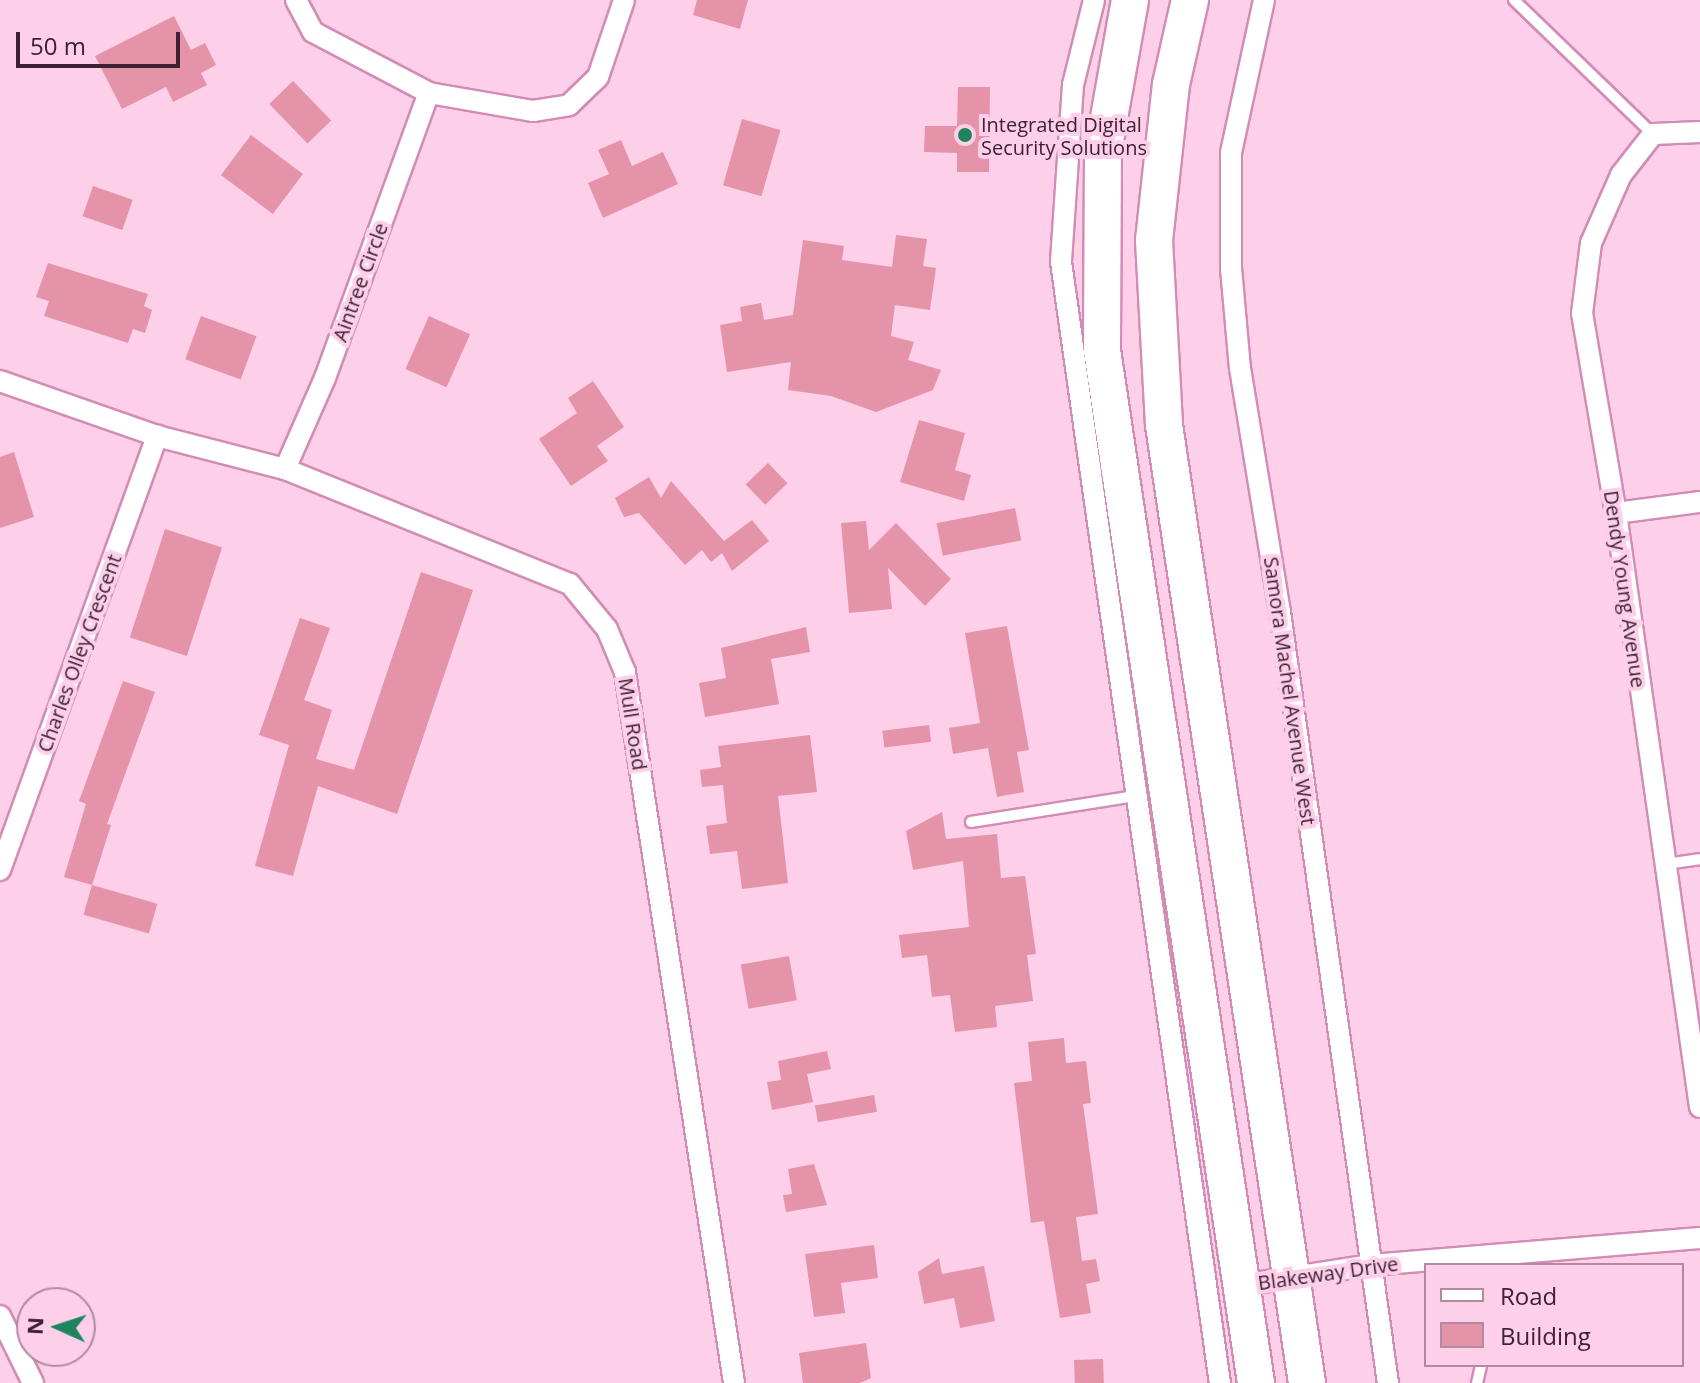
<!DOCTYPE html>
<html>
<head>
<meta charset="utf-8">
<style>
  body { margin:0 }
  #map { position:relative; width:1700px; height:1383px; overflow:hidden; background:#fdcfe9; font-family:"Open Sans",sans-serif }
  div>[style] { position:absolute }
  .building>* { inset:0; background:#e593a8; transform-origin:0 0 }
  .roads { filter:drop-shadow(2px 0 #d38cb6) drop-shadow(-2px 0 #d38cb6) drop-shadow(0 2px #d38cb6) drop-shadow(0 -2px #d38cb6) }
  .lane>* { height:10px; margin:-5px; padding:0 5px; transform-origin:5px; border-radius:5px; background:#fff }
  .street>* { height:20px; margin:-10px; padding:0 10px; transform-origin:10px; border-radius:10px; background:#fff }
  .highway>* { height:36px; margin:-18px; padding:0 18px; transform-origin:18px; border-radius:18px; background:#fff }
  .dots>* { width:22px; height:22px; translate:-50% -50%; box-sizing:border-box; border:4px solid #fdcfe9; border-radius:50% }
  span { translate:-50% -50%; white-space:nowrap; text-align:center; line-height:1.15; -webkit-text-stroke:8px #fdcfe9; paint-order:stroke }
  .poi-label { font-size:20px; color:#3e2233 }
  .left { translate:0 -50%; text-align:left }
  .street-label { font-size:20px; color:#3e2233 }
  .legend { position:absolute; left:1424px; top:1263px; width:260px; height:104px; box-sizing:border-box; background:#fdcfe9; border:2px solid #b18aa0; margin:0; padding:10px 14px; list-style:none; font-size:24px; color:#3e2233 }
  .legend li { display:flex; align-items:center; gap:16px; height:40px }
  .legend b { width:40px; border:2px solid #b18aa0 }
  .north { position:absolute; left:16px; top:1287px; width:80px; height:80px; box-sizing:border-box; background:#fdcfe9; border:2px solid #b18aa0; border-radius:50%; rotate:273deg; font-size:22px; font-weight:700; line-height:32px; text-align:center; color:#3e2233 }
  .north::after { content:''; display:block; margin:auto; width:28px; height:36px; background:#1e845e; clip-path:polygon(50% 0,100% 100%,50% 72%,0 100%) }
  .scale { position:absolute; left:16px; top:32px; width:164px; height:36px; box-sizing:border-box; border:4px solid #3e2233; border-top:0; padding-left:10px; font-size:24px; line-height:28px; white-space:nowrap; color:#3e2233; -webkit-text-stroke:6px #fdcfe9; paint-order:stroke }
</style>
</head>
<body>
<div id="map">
  <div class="building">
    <div style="clip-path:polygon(697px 0,748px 0,740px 29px,693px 15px)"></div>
    <div style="clip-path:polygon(174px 16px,191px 50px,205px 43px,216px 65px,201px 73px,207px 85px,173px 102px,166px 87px,122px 109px,95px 56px)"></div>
    <div style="left:293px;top:81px;width:55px;height:33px;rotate:46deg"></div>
    <div style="clip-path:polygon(958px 87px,990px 87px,989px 172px,957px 172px,957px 153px,924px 152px,925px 126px,957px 126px)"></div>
    <div style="left:742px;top:119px;width:40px;height:69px;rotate:16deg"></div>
    <div style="left:251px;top:135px;width:65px;height:50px;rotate:37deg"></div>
    <div style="clip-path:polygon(621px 140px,632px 166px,663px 152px,678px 184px,603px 218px,588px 183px,609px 174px,598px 150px)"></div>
    <div style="left:93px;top:186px;width:42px;height:32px;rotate:19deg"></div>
    <div style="clip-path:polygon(896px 235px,927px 239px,923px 266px,936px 268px,930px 310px,895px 305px,891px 336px,914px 342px,908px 360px,941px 370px,933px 390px,876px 412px,831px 396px,788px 390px,791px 362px,727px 372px,720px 325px,742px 321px,740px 307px,761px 303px,764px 320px,793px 315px,803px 240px,844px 246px,842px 260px,892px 267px)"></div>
    <div style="clip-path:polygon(48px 263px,148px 294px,144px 306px,152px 310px,145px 333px,133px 329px,128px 343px,44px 316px,49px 301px,36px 297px)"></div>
    <div style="left:201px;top:316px;width:59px;height:46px;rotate:20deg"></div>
    <div style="left:429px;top:316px;width:45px;height:58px;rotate:24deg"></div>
    <div style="clip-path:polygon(593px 381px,624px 427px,597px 446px,608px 461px,571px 486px,539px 439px,577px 413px,568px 398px)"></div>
    <div style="clip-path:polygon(919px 420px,965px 433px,955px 470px,971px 475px,964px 501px,900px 482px)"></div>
    <div style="clip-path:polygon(14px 452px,34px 517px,0 528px,0 457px)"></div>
    <div style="left:768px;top:463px;width:28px;height:31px;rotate:46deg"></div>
    <div style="clip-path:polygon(649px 477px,661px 498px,671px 481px,724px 541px,752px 520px,769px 541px,732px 571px,722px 553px,711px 562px,702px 550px,685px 565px,639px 513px,624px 517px,615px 498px)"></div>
    <div style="left:1015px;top:508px;width:33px;height:80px;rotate:79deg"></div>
    <div style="clip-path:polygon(866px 521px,869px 550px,896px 523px,951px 579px,925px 606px,888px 568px,892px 609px,849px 613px,841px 523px)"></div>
    <div style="left:165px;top:529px;width:60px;height:114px;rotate:18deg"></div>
    <div style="clip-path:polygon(421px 572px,473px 590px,397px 814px,318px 786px,293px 876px,255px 866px,289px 745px,259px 735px,300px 618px,330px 628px,304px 700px,332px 710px,316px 759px,354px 770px)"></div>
    <div style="clip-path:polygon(1007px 626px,1029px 750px,1017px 752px,1024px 792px,997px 797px,988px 748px,953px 754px,949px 728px,980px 723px,965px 633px)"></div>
    <div style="clip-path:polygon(806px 627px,810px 652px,771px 659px,779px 704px,705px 717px,699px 683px,726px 678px,721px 648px)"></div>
    <div style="clip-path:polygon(123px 681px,155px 692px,107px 824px,111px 825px,92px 885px,64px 877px,86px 804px,79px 801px)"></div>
    <div style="left:929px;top:725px;width:17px;height:47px;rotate:83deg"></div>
    <div style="clip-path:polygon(810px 735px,817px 792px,778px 796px,788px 883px,742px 889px,737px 851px,710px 854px,706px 826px,727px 823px,723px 785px,702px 787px,700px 770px,721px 767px,718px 746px)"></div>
    <div style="clip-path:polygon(942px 812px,946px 839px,997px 834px,1001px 878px,1025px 876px,1036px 954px,1027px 955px,1033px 1001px,995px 1006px,997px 1027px,955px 1032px,950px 995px,932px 997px,927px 955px,902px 958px,899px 935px,969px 927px,963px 861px,913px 870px,906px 831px)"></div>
    <div style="left:92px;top:885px;width:68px;height:31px;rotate:16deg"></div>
    <div style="left:789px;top:956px;width:45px;height:49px;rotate:80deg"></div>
    <div style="clip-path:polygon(1064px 1038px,1066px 1063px,1086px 1061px,1091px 1103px,1083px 1104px,1098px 1214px,1076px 1217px,1082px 1261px,1096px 1259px,1100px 1281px,1086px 1284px,1091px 1313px,1060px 1318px,1044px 1221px,1031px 1223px,1014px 1083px,1032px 1081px,1028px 1042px)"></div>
    <div style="clip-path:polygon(827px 1051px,831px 1069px,807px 1074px,813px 1102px,772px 1110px,767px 1082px,781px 1080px,778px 1061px)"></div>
    <div style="left:874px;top:1095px;width:17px;height:60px;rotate:80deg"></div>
    <div style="clip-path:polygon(814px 1164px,827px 1205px,786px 1212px,783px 1195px,792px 1194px,788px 1169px)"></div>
    <div style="clip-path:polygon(874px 1245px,878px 1278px,841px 1283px,845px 1313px,814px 1317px,805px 1254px)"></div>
    <div style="clip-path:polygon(939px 1258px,942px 1274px,984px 1266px,995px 1321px,960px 1328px,954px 1298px,924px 1304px,918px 1272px)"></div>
    <div style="clip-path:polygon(866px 1343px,871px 1378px,860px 1383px,803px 1383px,799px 1353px)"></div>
    <div style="left:1103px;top:1359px;width:24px;height:29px;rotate:88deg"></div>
  </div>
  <div class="roads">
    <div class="lane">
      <div style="left:1514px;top:0;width:193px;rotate:44deg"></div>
      <div style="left:971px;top:822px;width:166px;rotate:-9deg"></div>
      <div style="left:1665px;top:864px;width:35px;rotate:-8deg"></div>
      <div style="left:1477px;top:1383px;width:18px;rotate:-77deg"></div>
    </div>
    <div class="street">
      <div style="left:296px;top:0;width:36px;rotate:62deg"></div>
      <div style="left:313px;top:32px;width:131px;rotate:27.7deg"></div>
      <div style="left:429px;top:93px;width:106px;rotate:9.8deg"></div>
      <div style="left:533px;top:111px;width:36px;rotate:-9deg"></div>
      <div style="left:569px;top:105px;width:40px;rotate:-44deg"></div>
      <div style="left:598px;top:77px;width:81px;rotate:-71.3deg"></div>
      <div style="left:1094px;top:0;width:88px;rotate:103.9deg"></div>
      <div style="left:1073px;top:85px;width:177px;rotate:93.9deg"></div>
      <div style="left:1061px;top:262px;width:1132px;rotate:81.93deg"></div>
      <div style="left:1264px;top:0;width:157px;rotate:102.2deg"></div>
      <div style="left:1231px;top:153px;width:115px;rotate:90deg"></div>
      <div style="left:1231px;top:268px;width:100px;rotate:84.9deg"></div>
      <div style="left:1240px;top:368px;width:247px;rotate:80.7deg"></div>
      <div style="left:1280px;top:612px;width:779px;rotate:82.03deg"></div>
      <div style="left:1700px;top:132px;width:47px;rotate:177.6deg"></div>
      <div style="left:1653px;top:134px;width:52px;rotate:128deg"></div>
      <div style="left:1621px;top:175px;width:74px;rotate:113.8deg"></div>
      <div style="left:1591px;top:243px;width:71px;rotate:97.3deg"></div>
      <div style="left:1582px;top:313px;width:203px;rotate:80.4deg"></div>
      <div style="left:1616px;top:513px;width:600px;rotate:81.95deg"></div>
      <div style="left:0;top:381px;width:166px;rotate:19.3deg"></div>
      <div style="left:157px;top:436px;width:132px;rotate:14.5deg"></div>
      <div style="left:285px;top:469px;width:307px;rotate:22deg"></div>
      <div style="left:570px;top:584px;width:58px;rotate:50.6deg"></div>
      <div style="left:607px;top:629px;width:47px;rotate:67.3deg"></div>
      <div style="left:625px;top:672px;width:719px;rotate:81.28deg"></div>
      <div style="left:285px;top:469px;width:99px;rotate:-66.3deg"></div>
      <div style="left:325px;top:378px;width:303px;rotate:-70deg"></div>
      <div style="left:1616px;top:513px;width:85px;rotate:-7.5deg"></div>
      <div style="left:0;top:870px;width:462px;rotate:-70.1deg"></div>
      <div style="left:1243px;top:1285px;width:130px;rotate:-8.9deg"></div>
      <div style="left:1371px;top:1265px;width:330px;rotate:-4.7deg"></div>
      <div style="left:0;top:1316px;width:75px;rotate:63.8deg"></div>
    </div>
    <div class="highway">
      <div style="left:1130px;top:0;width:153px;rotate:100.1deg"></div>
      <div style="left:1103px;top:151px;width:199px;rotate:90.3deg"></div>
      <div style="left:1102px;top:350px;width:1044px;rotate:81.52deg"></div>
      <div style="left:1190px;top:0;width:86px;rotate:102.7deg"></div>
      <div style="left:1171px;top:84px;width:157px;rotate:96.2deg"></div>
      <div style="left:1154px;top:240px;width:185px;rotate:86.9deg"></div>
      <div style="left:1164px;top:425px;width:969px;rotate:81.51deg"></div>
    </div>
  </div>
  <div class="dots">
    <div style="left:965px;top:135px;background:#1e845e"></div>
  </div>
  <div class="poi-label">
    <span class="left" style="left:981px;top:136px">Integrated Digital<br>Security Solutions</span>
  </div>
  <div class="street-label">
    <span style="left:360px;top:282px;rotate:-70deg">Aintree Circle</span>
    <span style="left:1625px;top:589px;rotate:82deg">Dendy Young Avenue</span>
    <span style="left:79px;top:653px;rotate:-70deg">Charles Olley Crescent</span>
    <span style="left:1290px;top:691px;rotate:82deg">Samora Machel Avenue West</span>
    <span style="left:633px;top:724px;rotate:81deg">Mull Road</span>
    <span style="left:1328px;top:1273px;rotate:-8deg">Blakeway Drive</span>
  </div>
  <ul class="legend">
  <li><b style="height:10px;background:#fff"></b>Road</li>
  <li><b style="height:22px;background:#e593a8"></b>Building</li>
  </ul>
  <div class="north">N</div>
  <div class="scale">50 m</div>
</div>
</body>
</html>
